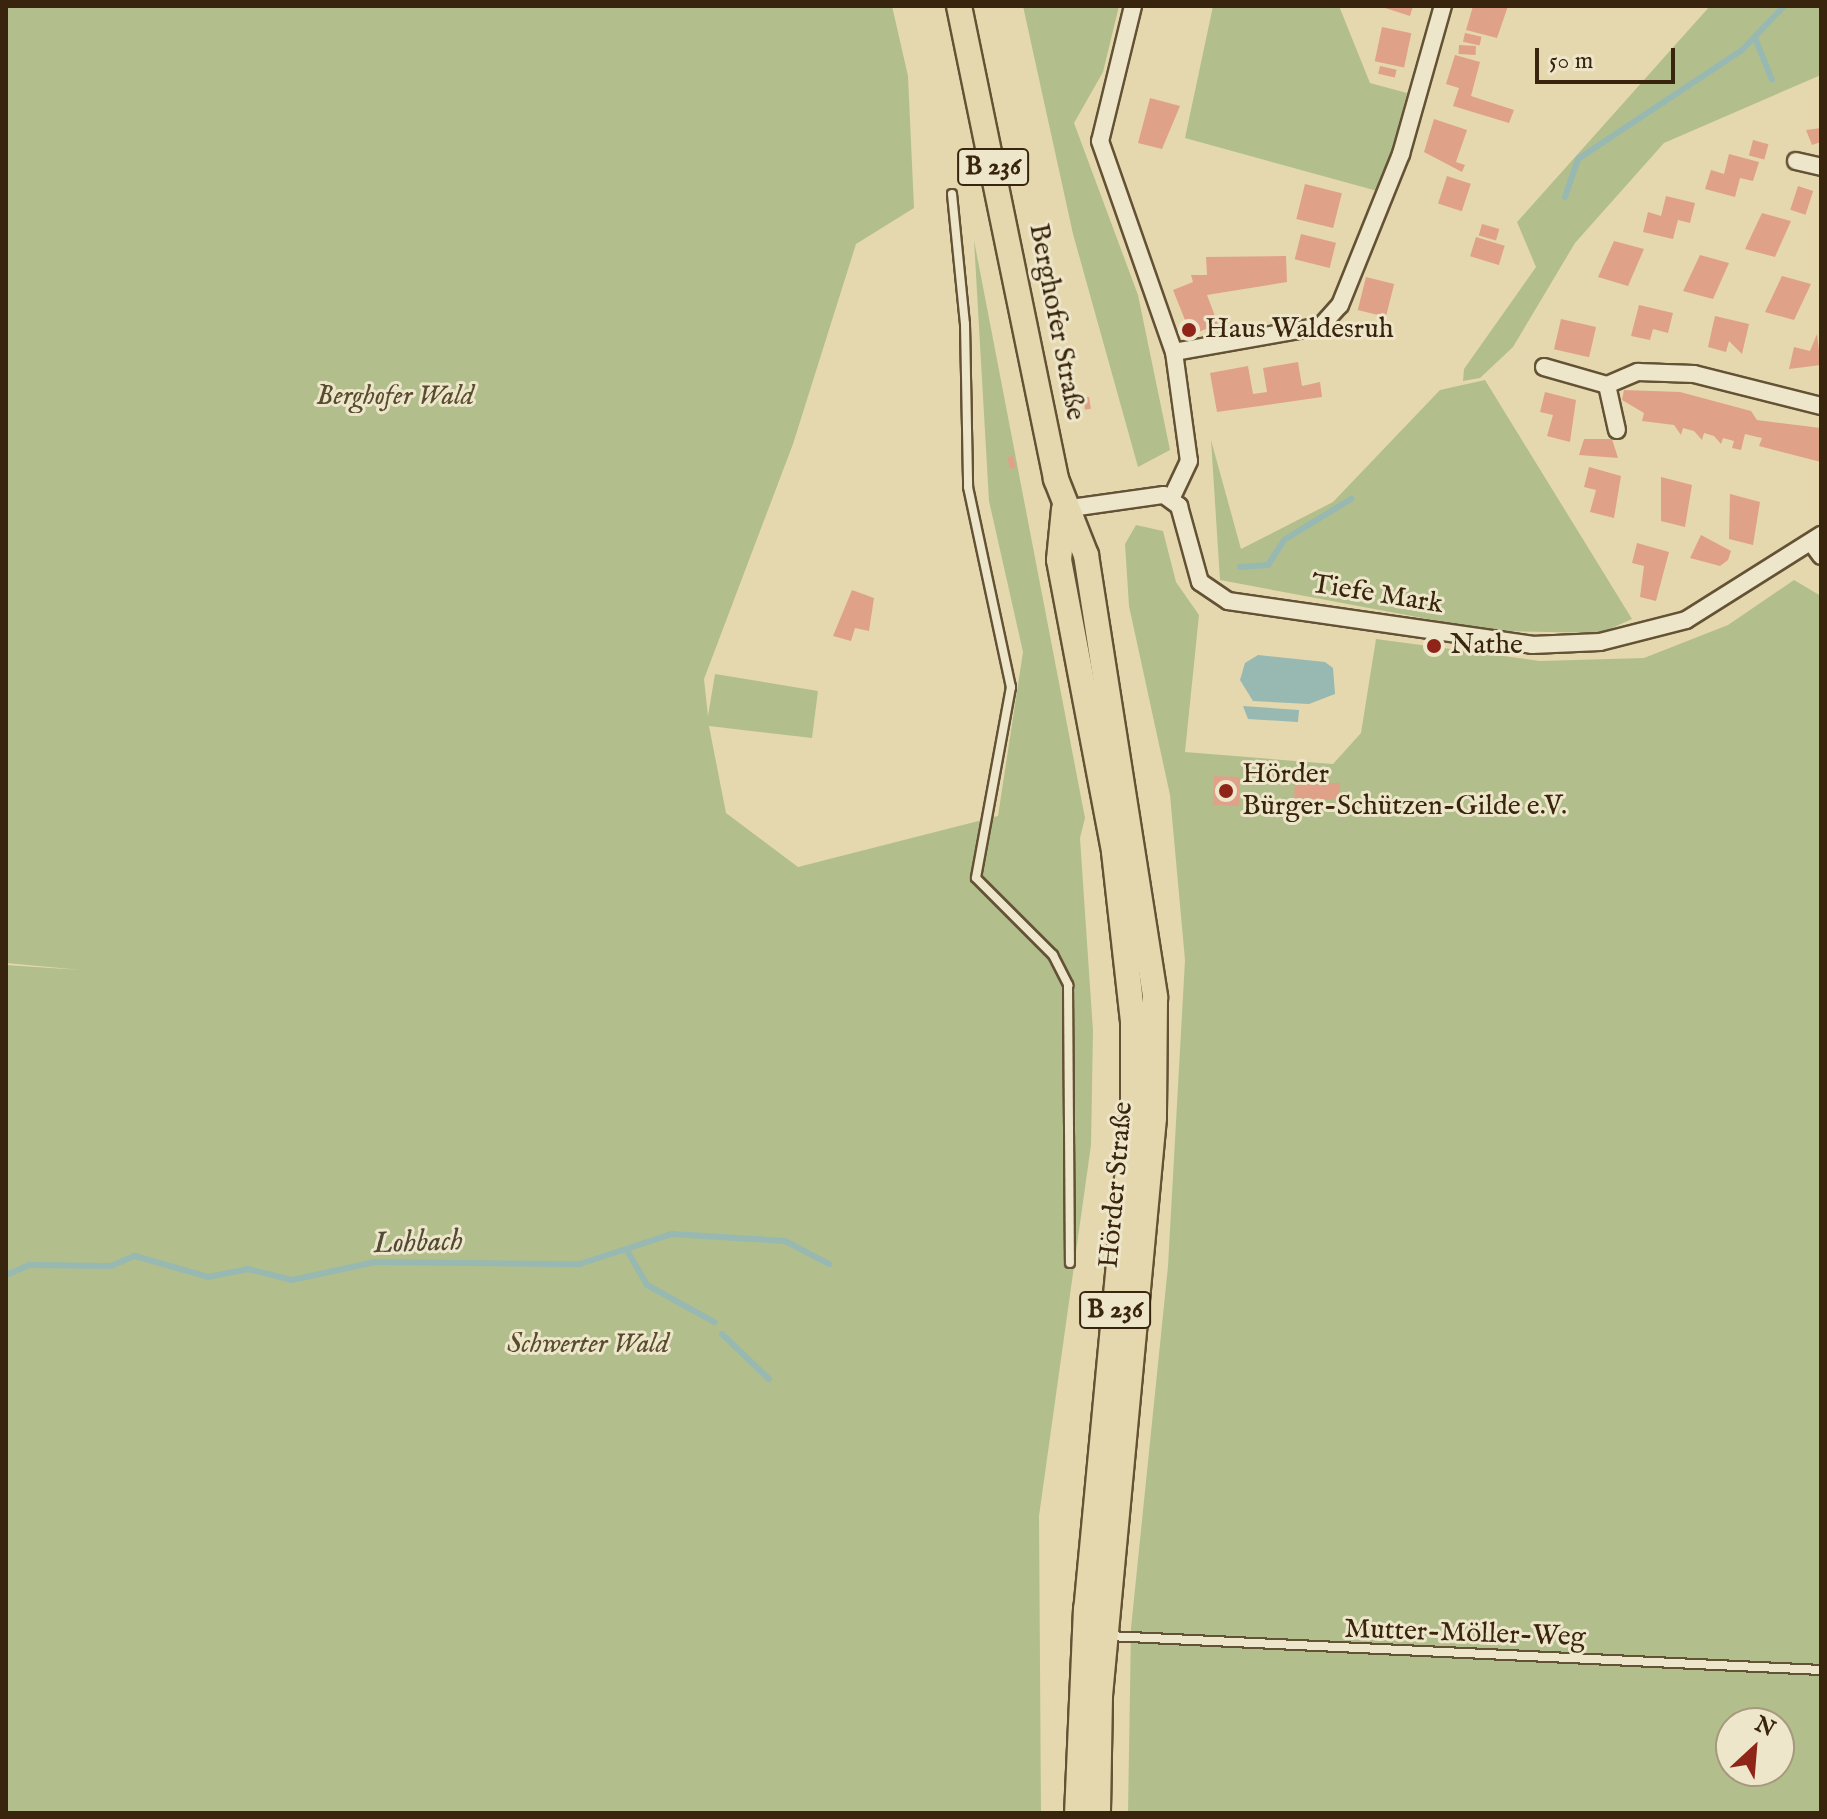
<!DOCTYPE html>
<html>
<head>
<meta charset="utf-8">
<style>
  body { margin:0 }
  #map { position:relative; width:1827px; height:1819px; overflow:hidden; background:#e5d8ae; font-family:"IM FELL English",serif }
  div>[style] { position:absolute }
  .green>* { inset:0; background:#b2bf8c }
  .water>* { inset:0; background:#98b8b2 }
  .stream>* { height:6px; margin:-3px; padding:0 3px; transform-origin:3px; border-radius:3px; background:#98b8b2 }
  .building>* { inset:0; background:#e0a189; transform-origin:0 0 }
  .roads { filter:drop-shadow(2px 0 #645235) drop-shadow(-2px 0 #645235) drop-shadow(0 2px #645235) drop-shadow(0 -2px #645235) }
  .service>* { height:8px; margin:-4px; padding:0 4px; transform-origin:4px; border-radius:4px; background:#eee6ca }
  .minor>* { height:16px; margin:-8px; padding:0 8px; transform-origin:8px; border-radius:8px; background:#eee6ca }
  .primary>* { height:24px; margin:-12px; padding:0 12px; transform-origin:12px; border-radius:12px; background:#e5d8ae }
  .dots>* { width:22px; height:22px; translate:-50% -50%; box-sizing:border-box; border:4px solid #eee6ca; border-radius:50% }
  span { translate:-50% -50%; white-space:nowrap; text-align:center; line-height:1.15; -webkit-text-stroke:6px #eee6ca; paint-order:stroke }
  .shield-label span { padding:2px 6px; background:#eee6ca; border:2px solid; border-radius:6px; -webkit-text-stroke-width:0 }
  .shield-label { font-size:26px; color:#39250d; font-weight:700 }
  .street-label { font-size:28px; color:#39250d }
  .poi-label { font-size:28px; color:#39250d }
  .left { translate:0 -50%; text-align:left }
  .park-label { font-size:28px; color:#574c2d; font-style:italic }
  .water-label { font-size:30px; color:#514a36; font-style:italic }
  .frame { position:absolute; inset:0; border:8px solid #39250d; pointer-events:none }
  .north { position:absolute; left:1715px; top:1707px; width:80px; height:80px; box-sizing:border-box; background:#eee6ca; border:2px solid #a6997e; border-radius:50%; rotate:26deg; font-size:22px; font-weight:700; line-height:32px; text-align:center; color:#39250d }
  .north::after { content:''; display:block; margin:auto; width:28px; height:36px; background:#8f2418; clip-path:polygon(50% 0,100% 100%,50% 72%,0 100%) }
  .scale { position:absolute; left:1535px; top:48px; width:140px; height:36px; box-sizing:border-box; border:4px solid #39250d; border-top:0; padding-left:10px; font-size:24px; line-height:28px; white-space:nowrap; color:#39250d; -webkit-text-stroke:6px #eee6ca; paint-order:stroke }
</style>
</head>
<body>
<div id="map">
  <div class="green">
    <div style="clip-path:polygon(6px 6px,892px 6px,908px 76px,914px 208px,856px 244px,793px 444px,704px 679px,708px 716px,715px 674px,818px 691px,812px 738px,709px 726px,726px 813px,798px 867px,998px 816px,1023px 652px,989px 501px,974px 240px,1085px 818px,1080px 838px,1093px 1031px,1091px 1145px,1039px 1516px,1041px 1813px,6px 1813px,6px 965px,81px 970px,6px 963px)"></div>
    <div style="clip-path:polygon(1023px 6px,1119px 6px,1103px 72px,1074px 123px,1138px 295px,1170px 450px,1138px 467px,1073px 234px)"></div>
    <div style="clip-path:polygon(1213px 6px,1339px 6px,1370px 83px,1407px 93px,1381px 192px,1185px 138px)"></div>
    <div style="clip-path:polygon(1710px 6px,1821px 6px,1821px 75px,1664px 143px,1575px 243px,1513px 347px,1480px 378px,1463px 381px,1464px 369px,1536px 267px,1517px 222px)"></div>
    <div style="clip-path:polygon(1485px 380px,1632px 619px,1601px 633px,1492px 631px,1220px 580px,1211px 440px,1241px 549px,1333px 502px,1440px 390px)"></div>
    <div style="clip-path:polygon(evenodd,1136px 525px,1163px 531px,1176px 582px,1199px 615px,1185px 752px,1333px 764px,1361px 733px,1376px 639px,1540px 661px,1644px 658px,1728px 625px,1794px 580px,1821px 596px,1821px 1813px,1128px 1813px,1131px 1628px,1168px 1266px,1185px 960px,1170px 795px,1129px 606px,1125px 544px,1136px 525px,1731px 1723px,1779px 1723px,1779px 1771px,1731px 1771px,1731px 1723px)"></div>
  </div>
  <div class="water">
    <div style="clip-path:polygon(1258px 655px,1325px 662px,1333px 668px,1335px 694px,1309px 704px,1253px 701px,1240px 680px,1245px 663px)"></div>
    <div style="clip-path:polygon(1243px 706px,1299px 710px,1298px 722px,1248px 719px)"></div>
  </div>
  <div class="stream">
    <div style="left:1755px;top:38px;width:45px;rotate:68deg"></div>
    <div style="left:1565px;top:197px;width:40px;rotate:-71.1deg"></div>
    <div style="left:1578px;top:159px;width:197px;rotate:-33.6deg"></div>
    <div style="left:1742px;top:50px;width:61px;rotate:-46.3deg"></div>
    <div style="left:1240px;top:567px;width:28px;rotate:-4deg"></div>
    <div style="left:1268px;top:565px;width:30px;rotate:-57deg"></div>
    <div style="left:1284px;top:540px;width:79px;rotate:-31.5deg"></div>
    <div style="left:628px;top:1252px;width:38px;rotate:60deg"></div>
    <div style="left:647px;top:1285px;width:77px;rotate:28.9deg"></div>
    <div style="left:6px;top:1275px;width:25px;rotate:-23deg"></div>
    <div style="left:29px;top:1265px;width:82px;rotate:0.7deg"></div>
    <div style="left:111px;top:1266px;width:26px;rotate:-23deg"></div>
    <div style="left:135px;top:1256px;width:76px;rotate:16deg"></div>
    <div style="left:208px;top:1277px;width:41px;rotate:-11.3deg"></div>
    <div style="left:248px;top:1269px;width:45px;rotate:14deg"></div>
    <div style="left:292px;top:1280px;width:85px;rotate:-12.2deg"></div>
    <div style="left:375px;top:1262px;width:205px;rotate:0.6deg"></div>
    <div style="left:580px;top:1264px;width:97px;rotate:-18.1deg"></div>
    <div style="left:672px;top:1234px;width:113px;rotate:3.5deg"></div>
    <div style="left:785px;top:1241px;width:50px;rotate:27.6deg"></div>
    <div style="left:722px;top:1334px;width:65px;rotate:43.8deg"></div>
  </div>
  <div class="building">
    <div style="clip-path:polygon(1379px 6px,1413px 6px,1410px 16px)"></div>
    <div style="clip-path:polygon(1473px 6px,1508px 6px,1497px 38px,1466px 30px)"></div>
    <div style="left:1382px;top:27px;width:30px;height:35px;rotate:12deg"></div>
    <div style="left:1465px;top:33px;width:17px;height:9px;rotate:13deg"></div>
    <div style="left:1459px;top:45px;width:17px;height:9px;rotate:3deg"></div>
    <div style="clip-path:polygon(1455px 55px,1480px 62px,1471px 96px,1514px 110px,1509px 123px,1453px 106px,1459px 88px,1446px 84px)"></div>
    <div style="left:1380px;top:66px;width:17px;height:8px;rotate:13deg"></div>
    <div style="clip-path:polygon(1150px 98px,1180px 106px,1162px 149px,1138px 143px)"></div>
    <div style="clip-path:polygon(1434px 119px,1467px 130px,1456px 162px,1465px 165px,1462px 172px,1424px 152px)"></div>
    <div style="clip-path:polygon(1821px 128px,1821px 142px,1812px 145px,1806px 130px)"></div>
    <div style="left:1753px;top:140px;width:16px;height:16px;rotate:15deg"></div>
    <div style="clip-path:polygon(1729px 154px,1759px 162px,1753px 181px,1740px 178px,1735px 197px,1705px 189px,1711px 170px,1724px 174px)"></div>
    <div style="left:1447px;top:176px;width:25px;height:29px;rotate:18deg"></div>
    <div style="left:1305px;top:184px;width:38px;height:36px;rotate:14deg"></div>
    <div style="left:1798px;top:186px;width:16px;height:25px;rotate:18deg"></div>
    <div style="clip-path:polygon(1666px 196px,1695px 203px,1690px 223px,1678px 220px,1673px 239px,1643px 232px,1648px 212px,1661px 216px)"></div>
    <div style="clip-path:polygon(1762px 213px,1791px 221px,1775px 257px,1745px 249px)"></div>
    <div style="left:1482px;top:224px;width:18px;height:12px;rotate:16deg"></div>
    <div style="left:1301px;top:234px;width:36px;height:26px;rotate:14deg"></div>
    <div style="left:1476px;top:237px;width:30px;height:20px;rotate:17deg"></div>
    <div style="clip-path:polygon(1614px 241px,1644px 249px,1628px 286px,1598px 277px)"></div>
    <div style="clip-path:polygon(1700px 255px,1729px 263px,1713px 299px,1683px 291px)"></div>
    <div style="clip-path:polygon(1286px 256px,1287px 282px,1207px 295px,1218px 324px,1191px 335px,1173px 290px,1193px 282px,1191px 275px,1207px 275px,1206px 257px)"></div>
    <div style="clip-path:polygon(1782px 276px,1811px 284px,1794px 320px,1765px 312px)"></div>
    <div style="left:1366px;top:277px;width:29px;height:34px;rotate:14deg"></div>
    <div style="clip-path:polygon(1639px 305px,1673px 313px,1668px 333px,1653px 329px,1650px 340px,1631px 336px)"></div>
    <div style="clip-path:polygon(1715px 316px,1749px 324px,1742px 354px,1729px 341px,1726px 352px,1708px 347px)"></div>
    <div style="left:1561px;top:319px;width:36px;height:31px;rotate:13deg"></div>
    <div style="clip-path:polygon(1817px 334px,1821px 365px,1789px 369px,1794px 347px,1810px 351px)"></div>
    <div style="clip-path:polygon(1298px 362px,1302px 386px,1320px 382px,1322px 397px,1217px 412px,1210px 373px,1248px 366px,1253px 394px,1267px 392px,1263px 368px)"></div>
    <div style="clip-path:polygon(1624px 390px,1680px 392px,1751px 411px,1757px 420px,1821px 428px,1821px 462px,1759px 446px,1762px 438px,1753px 436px,1745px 434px,1741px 450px,1732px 448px,1734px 441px,1723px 438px,1721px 444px,1714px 436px,1704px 433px,1702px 440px,1694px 431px,1683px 428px,1681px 435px,1674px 425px,1642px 421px,1644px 413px,1622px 400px)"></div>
    <div style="clip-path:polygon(1545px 392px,1576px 400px,1570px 442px,1547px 436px,1553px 415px,1540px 412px)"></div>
    <div style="left:1089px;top:397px;width:12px;height:6px;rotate:81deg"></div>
    <div style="clip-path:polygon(1584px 439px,1612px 439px,1618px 458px,1579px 455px)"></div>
    <div style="left:1013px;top:456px;width:12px;height:6px;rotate:76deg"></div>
    <div style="clip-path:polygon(1589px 467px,1621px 476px,1614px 518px,1590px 512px,1596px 490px,1584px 487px)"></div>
    <div style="clip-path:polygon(1661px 477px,1692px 485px,1685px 527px,1661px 521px)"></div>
    <div style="clip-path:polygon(1730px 494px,1760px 502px,1753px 545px,1729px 539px)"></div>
    <div style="clip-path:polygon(1701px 535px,1731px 551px,1728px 560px,1720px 566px,1690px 558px)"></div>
    <div style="clip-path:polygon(1637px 543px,1669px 552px,1656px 601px,1640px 597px,1644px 566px,1632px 563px)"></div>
    <div style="clip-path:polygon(852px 590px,874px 598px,869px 631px,855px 628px,851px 641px,833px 636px)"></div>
    <div style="left:1214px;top:776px;width:26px;height:29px;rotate:2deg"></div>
    <div style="left:1295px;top:781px;width:45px;height:17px;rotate:3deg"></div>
  </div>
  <div class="roads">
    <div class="service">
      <div style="left:952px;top:194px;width:131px;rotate:84.3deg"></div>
      <div style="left:965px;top:324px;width:163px;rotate:88.9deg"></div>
      <div style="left:968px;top:487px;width:205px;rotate:77.9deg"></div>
      <div style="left:1011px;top:687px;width:194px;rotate:100.4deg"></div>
      <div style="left:976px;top:878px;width:109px;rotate:45deg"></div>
      <div style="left:1053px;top:955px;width:34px;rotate:63deg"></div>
      <div style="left:1068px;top:985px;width:278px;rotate:89.6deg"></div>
      <div style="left:1108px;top:1636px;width:714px;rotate:2.73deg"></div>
    </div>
    <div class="minor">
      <div style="left:1133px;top:6px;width:139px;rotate:103.7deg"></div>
      <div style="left:1100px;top:141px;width:224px;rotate:70.7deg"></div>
      <div style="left:1174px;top:352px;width:110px;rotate:82.2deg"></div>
      <div style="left:1189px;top:461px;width:42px;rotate:115.3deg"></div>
      <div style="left:1796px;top:161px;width:26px;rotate:13deg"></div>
      <div style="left:1174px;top:352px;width:149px;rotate:-10deg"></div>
      <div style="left:1321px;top:326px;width:28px;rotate:-48deg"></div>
      <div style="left:1340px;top:305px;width:163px;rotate:-68deg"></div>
      <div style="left:1401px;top:154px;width:154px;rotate:-74.2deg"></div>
      <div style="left:1544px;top:367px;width:66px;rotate:15.9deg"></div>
      <div style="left:1607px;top:385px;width:34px;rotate:-23deg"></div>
      <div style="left:1638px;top:372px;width:56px;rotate:2deg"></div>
      <div style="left:1694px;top:374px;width:131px;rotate:14.1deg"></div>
      <div style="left:1607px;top:385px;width:46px;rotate:77.5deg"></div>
      <div style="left:1064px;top:509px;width:101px;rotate:-8deg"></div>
      <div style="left:1164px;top:495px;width:19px;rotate:36deg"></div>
      <div style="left:1179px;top:506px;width:79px;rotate:74.6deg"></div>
      <div style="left:1200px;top:582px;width:34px;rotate:34deg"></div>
      <div style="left:1228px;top:601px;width:307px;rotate:8.2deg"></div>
      <div style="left:1532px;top:645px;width:68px;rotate:-2.5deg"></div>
      <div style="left:1600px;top:642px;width:89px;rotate:-14.3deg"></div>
      <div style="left:1686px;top:620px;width:160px;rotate:-32.2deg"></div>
      <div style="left:1811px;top:542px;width:17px;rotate:54deg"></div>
    </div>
    <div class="primary">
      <div style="left:959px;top:6px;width:483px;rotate:78.4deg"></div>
      <div style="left:1056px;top:479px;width:82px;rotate:68.5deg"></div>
      <div style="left:1086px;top:555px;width:448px;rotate:81.1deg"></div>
      <div style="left:1155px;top:998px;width:120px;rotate:90.5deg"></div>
      <div style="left:1154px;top:1118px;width:581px;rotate:95.34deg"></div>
      <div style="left:1100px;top:1696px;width:117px;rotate:91deg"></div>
      <div style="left:1064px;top:509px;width:51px;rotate:95.6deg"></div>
      <div style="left:1059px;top:560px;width:297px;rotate:79.3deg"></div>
      <div style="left:1114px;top:852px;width:171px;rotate:83.6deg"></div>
      <div style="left:1133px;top:1022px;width:93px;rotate:90deg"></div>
      <div style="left:1133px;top:1115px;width:496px;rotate:95.4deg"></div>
      <div style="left:1086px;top:1609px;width:204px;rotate:92.5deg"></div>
    </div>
  </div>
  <div class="dots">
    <div style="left:1189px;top:330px;background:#8f2418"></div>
    <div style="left:1434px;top:646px;background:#8f2418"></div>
    <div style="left:1226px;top:791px;background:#8f2418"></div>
  </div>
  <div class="shield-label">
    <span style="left:993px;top:167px">B 236</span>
    <span style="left:1115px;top:1310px">B 236</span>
  </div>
  <div class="street-label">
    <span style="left:1056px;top:322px;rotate:79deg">Berghofer Straße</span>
    <span style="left:1377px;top:595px;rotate:9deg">Tiefe Mark</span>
    <span style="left:1117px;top:1185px;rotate:-85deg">Hörder Straße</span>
    <span style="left:1465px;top:1634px;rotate:2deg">Mutter-Möller-Weg</span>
  </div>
  <div class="poi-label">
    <span class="left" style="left:1205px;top:330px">Haus Waldesruh</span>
    <span class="left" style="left:1450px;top:646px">Nathe</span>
    <span class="left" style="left:1242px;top:791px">Hörder<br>Bürger-Schützen-Gilde e.V.</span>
  </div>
  <div class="park-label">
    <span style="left:395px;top:397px">Berghofer Wald</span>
    <span style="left:588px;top:1345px">Schwerter Wald</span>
  </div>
  <div class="water-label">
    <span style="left:418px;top:1243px;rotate:-2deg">Lohbach</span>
  </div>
  <div class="frame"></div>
  <div class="north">N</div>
  <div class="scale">50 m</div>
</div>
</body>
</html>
